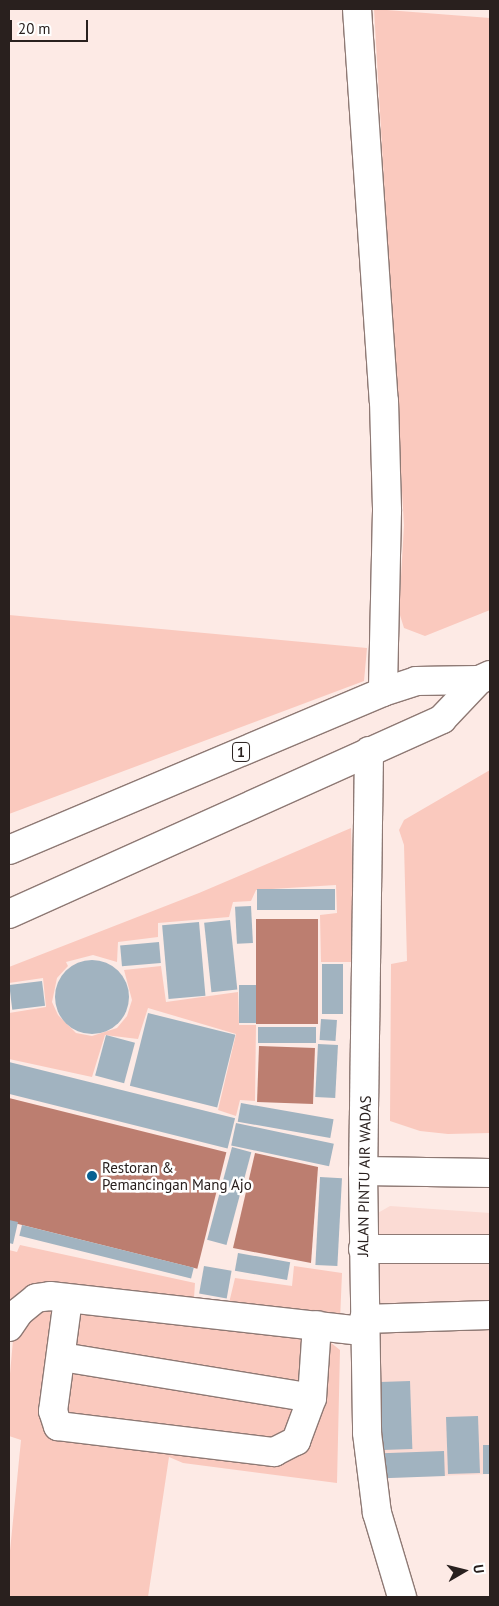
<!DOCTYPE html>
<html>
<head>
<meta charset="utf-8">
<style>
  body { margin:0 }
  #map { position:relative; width:499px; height:1606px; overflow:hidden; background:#fdeae5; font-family:"PT Sans",sans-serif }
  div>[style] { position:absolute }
  .built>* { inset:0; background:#fbdbd4 }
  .green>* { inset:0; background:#fac9be }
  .water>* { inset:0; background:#bc7e70; transform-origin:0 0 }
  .building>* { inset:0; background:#a1b3c0; transform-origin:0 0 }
  .round { border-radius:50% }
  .roads { filter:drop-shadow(1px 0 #8e7974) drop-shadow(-1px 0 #8e7974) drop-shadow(0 1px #8e7974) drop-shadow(0 -1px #8e7974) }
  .minor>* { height:28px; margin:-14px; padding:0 14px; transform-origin:14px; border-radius:14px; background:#fff }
  .major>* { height:28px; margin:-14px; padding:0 14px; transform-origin:14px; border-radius:14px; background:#fff }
  .dots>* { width:14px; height:14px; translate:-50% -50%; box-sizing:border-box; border:2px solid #fff; border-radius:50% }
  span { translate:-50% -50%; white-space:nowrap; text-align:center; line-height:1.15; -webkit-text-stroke:5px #fff; paint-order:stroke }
  .shield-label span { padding:1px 4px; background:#fff; border:1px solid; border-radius:4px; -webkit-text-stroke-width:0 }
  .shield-label { font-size:14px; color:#29201e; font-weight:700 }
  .poi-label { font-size:15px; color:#29201e }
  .left { translate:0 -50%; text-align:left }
  .street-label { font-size:15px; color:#29201e }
  .frame { position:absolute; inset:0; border:10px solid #29201e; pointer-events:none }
  .north { position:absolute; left:439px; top:1546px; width:50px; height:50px; -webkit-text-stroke:4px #fff; paint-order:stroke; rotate:82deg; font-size:14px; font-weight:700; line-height:20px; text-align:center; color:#29201e }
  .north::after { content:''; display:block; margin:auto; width:18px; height:22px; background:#29201e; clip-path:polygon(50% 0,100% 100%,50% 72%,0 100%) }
  .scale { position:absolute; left:10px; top:20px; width:78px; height:22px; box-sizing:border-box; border:2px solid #29201e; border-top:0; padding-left:6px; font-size:15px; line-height:18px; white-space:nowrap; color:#29201e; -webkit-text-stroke:4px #fff; paint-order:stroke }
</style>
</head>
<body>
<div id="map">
  <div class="built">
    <div style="clip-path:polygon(390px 1206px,490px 1213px,490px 1474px,383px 1478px,378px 1474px,376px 1214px)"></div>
  </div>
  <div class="green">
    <div style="clip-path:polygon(374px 9px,490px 18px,490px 610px,425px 636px,404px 628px,399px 612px,404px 525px)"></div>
    <div style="clip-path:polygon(9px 615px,367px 648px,364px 681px,9px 814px)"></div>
    <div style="clip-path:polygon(490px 770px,490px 1133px,448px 1134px,420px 1131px,390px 1121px,391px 964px,407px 961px,404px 845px,399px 830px,404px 820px)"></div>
    <div style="clip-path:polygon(351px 828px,355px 962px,321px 962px,320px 915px,337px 913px,336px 885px,256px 890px,251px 901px,233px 902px,229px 917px,158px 923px,158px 937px,118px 942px,117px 962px,93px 955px,66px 962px,68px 966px,57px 978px,52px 1002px,58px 1015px,76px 1033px,92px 1036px,117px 1028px,127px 1016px,132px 1000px,124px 970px,161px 966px,166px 1002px,238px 992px,239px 1025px,256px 1025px,255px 1101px,240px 1100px,236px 1116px,218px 1110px,236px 1034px,148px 1008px,138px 1039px,105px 1035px,92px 1077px,9px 1059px,9px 1013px,46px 1007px,43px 978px,9px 983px,9px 967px,199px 893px)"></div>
    <div style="clip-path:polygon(20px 1245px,195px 1283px,194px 1298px,229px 1303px,235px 1278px,292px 1286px,294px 1266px,342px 1273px,340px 1320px,39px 1291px,9px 1310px,9px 1250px,17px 1252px)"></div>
    <div style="clip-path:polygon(60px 1304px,45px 1420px,292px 1455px,325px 1338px,340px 1350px,337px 1483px,183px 1463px,169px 1457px,148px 1597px,9px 1597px,9px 1561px,21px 1440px,9px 1436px,9px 1385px,14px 1329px,38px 1305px)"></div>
    <div style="clip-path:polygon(75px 1307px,307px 1330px,307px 1391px,68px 1351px)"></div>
    <div style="clip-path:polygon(67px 1363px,304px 1402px,292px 1437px,273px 1448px,64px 1423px)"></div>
  </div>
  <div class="water">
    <div style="left:256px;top:919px;width:62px;height:105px"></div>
    <div style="left:259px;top:1046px;width:56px;height:56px;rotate:2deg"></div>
    <div style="left:9px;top:1098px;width:224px;height:120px;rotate:14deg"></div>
    <div style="clip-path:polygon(255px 1153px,318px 1167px,311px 1263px,233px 1248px)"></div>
  </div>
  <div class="building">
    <div style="left:335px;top:889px;width:21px;height:78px;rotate:90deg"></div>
    <div style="left:251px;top:906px;width:37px;height:16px;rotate:87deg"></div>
    <div style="left:230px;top:920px;width:70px;height:26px;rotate:84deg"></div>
    <div style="left:199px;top:922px;width:74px;height:37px;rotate:85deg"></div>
    <div style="left:159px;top:942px;width:21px;height:39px;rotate:85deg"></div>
    <div class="round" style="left:55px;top:960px;width:74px;height:74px"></div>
    <div style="left:322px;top:964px;width:21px;height:50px"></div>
    <div style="left:42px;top:981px;width:25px;height:33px;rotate:83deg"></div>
    <div style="left:239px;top:985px;width:17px;height:38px"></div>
    <div style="left:148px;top:1013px;width:90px;height:75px;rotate:14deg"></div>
    <div style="left:321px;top:1019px;width:16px;height:21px;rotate:4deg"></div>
    <div style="left:258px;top:1027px;width:58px;height:16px"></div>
    <div style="left:106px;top:1035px;width:30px;height:42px;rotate:15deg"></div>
    <div style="left:318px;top:1044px;width:20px;height:53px;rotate:3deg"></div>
    <div style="left:9px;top:1062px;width:233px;height:31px;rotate:14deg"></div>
    <div style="left:241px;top:1103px;width:94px;height:19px;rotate:10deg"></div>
    <div style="left:236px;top:1123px;width:100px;height:23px;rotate:12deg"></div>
    <div style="left:232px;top:1147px;width:20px;height:96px;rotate:15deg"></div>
    <div style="left:320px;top:1177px;width:22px;height:88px;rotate:3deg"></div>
    <div style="clip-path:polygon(9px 1220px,18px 1222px,13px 1244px,9px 1243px)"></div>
    <div style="left:22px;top:1225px;width:177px;height:11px;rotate:14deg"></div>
    <div style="left:238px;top:1253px;width:53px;height:18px;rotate:10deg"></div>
    <div style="left:204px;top:1266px;width:28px;height:28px;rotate:10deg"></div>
    <div style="left:410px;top:1381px;width:68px;height:30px;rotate:88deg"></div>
    <div style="left:478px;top:1416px;width:57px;height:32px;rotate:88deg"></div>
    <div style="left:483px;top:1445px;width:7px;height:29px"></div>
    <div style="left:444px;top:1451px;width:25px;height:62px;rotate:88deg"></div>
  </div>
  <div class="roads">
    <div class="minor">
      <div style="left:357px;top:9px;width:393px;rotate:86.1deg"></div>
      <div style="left:384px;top:401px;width:110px;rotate:88.4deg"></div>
      <div style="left:387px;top:511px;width:181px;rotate:91.3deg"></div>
      <div style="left:363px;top:1171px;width:127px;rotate:0.9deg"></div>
      <div style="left:363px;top:1249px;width:127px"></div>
      <div style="left:68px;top:1299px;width:113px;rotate:97.6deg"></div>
      <div style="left:53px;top:1411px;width:16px;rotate:72deg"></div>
      <div style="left:58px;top:1426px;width:218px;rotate:6.9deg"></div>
      <div style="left:274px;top:1452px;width:25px;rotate:-27deg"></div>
      <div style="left:296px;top:1441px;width:46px;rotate:-69.6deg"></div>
      <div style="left:312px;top:1398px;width:73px;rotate:-86.1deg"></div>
      <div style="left:364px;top:1319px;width:126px;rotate:-1.8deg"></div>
      <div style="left:9px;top:1327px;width:18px;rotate:-56deg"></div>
      <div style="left:19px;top:1312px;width:22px;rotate:-39deg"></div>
      <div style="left:36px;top:1298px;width:14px;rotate:-8deg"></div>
      <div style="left:50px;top:1296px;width:316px;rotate:6.4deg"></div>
      <div style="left:62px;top:1357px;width:253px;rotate:9.3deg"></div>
    </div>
    <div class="major">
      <div style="left:369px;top:751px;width:420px;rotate:90.8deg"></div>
      <div style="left:363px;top:1171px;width:262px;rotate:89.1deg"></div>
      <div style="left:367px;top:1433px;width:81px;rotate:82.9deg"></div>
      <div style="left:377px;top:1513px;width:88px;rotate:73.4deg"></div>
      <div style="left:9px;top:850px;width:406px;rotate:-22.9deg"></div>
      <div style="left:383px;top:692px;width:35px;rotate:-18deg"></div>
      <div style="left:416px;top:681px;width:63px;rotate:-0.9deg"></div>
      <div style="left:9px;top:914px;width:475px;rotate:-24.2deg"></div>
      <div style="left:442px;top:719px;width:54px;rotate:-46.5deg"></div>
      <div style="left:479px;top:680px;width:12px;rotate:-24deg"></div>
    </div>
  </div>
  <div class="dots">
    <div style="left:92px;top:1176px;background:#096192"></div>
  </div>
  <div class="shield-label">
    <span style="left:241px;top:752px">1</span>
  </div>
  <div class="poi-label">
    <span class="left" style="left:102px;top:1176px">Restoran &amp;<br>Pemancingan Mang Ajo</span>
  </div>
  <div class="street-label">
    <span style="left:364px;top:1176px;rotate:-89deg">JALAN PINTU AIR WADAS</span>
  </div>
  <div class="frame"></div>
  <div class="north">U</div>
  <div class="scale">20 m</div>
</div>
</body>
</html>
